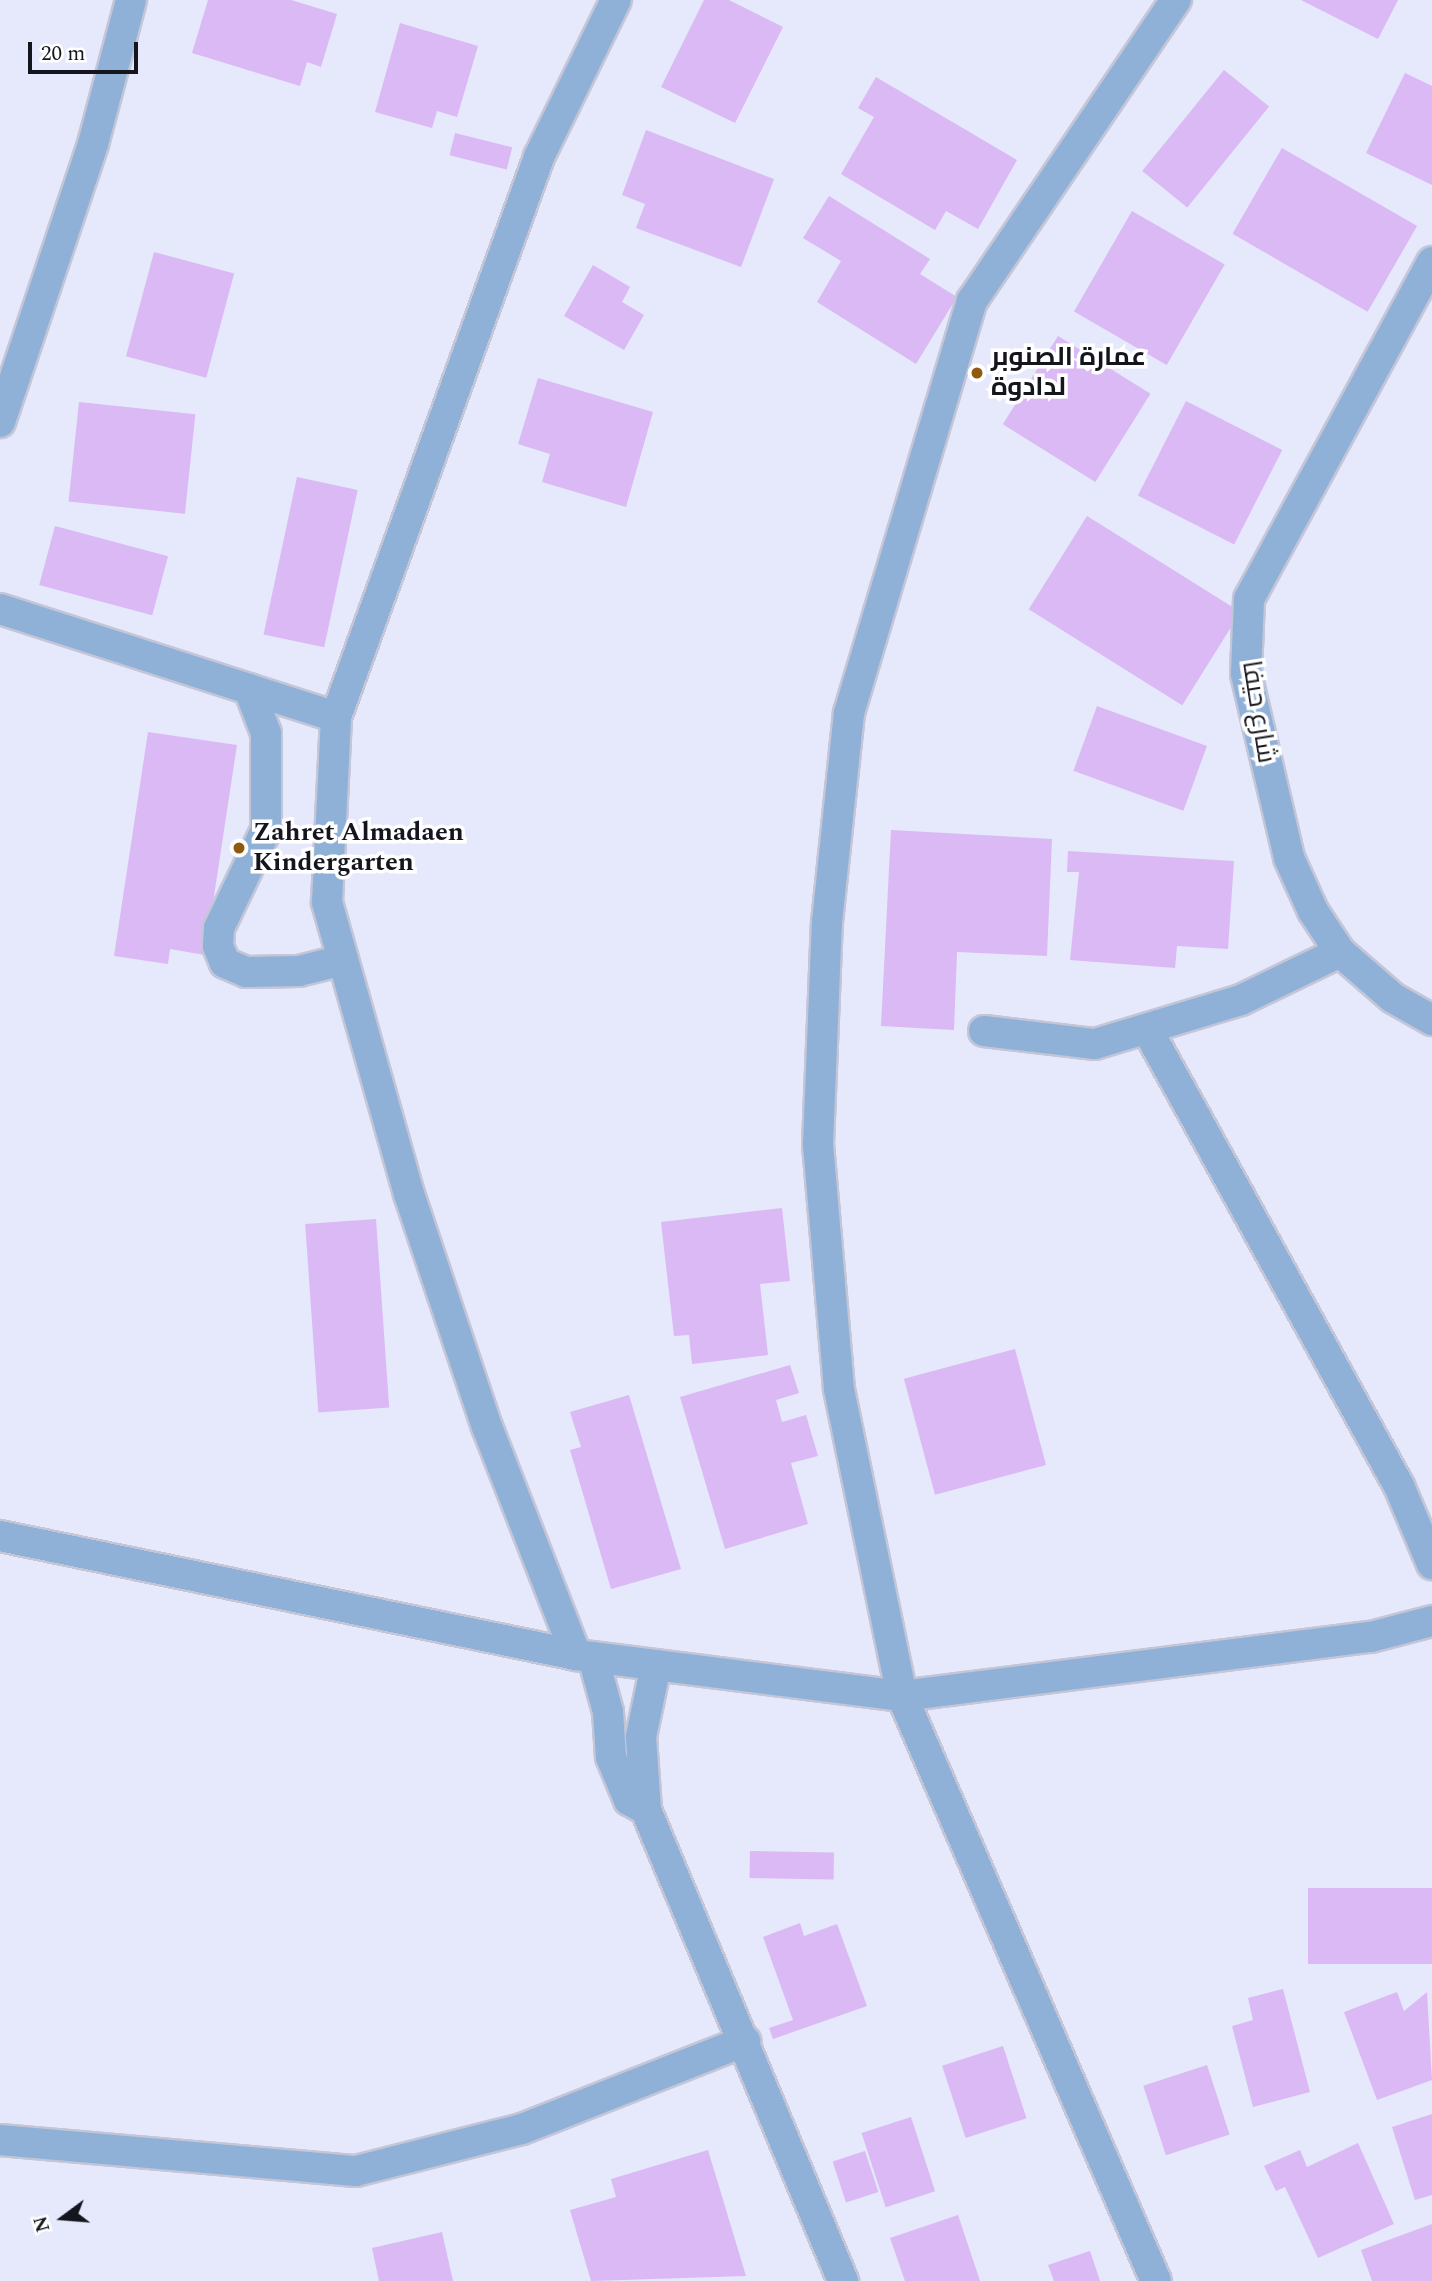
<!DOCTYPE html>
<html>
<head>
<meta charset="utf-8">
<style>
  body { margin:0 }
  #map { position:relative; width:1432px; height:2281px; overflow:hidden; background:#e6e8fc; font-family:Spectral,Cairo,serif }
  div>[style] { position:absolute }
  .building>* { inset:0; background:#dab9f4; transform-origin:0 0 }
  .roads { filter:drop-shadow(2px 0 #c4c6d8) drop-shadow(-2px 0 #c4c6d8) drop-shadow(0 2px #c4c6d8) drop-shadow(0 -2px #c4c6d8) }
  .minor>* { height:30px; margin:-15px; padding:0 15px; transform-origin:15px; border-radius:15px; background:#8fb1d8 }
  .dots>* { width:19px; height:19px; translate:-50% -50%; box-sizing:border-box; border:4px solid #fff; border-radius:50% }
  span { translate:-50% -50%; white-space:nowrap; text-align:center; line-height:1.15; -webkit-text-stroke:7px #fff; paint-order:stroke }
  .poi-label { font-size:26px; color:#14151d; font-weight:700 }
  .left { translate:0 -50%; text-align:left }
  .street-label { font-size:26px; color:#14151d }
  .north { position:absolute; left:28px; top:2183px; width:70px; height:70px; -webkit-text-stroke:5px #fff; paint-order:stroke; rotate:254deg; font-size:19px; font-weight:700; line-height:28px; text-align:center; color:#14151d }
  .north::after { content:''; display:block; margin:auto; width:24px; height:32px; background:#14151d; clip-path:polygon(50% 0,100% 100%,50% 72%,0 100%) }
  .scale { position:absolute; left:28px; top:42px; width:110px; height:32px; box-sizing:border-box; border:4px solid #14151d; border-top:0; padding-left:9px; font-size:21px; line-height:24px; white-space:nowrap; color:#14151d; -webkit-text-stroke:5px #fff; paint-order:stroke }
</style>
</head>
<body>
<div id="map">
  <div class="building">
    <div style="clip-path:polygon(208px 0,291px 0,337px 14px,321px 67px,307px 62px,300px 86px,192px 53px)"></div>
    <div style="clip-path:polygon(704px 0,729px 0,783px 27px,735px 123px,661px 87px)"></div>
    <div style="clip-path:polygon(1301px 0,1398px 0,1378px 39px)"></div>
    <div style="clip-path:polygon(400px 23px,478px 46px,457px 117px,437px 111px,432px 128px,375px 112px)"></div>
    <div style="left:1224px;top:70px;width:58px;height:130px;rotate:39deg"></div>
    <div style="clip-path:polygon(1405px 73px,1432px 86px,1432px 185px,1366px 153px)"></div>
    <div style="clip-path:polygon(876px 77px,1017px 160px,978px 229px,946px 211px,935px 230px,841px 174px,874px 117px,858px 108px)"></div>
    <div style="clip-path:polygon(646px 130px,774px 179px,741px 267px,636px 228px,645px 204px,622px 195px)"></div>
    <div style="left:455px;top:133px;width:59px;height:23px;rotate:14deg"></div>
    <div style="left:1282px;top:148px;width:156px;height:99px;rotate:30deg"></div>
    <div style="clip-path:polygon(829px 196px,930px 259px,920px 274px,957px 297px,916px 364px,817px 302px,841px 261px,803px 238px)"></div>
    <div style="left:1132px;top:211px;width:107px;height:116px;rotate:30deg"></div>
    <div style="left:154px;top:252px;width:83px;height:108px;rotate:15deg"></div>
    <div style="clip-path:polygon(593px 265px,630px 287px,622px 302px,644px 315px,624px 350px,564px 316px)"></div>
    <div style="left:1058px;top:336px;width:109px;height:104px;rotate:32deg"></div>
    <div style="clip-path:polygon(538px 378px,653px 412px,626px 507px,542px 482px,550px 454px,518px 444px)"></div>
    <div style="left:1186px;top:401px;width:108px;height:106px;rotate:27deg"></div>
    <div style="left:79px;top:402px;width:117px;height:100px;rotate:6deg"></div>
    <div style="left:297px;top:477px;width:62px;height:161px;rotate:12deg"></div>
    <div style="left:1087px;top:516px;width:181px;height:110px;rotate:32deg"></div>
    <div style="left:55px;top:526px;width:117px;height:61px;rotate:15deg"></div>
    <div style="left:1097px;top:706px;width:117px;height:69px;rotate:20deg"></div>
    <div style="clip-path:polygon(148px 732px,237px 745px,205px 955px,170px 949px,168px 964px,114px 956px)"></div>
    <div style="clip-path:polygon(891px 830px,1052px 839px,1047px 956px,957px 952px,954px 1030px,881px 1026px)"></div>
    <div style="clip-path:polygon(1068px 851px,1234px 861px,1228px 949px,1177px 946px,1175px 968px,1070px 960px,1079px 872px,1067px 872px)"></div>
    <div style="clip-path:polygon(782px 1208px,790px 1281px,760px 1284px,768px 1355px,692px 1364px,689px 1335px,674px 1336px,661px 1222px)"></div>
    <div style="left:376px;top:1219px;width:189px;height:71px;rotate:86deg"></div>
    <div style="left:1015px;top:1349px;width:120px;height:115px;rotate:75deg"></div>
    <div style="clip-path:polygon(790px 1365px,799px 1393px,776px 1400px,782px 1422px,806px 1415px,818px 1456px,791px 1463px,808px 1524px,725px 1549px,680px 1397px)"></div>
    <div style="clip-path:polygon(629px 1395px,681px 1569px,611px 1589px,570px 1450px,581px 1447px,570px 1412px)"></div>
    <div style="left:750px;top:1851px;width:84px;height:27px;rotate:1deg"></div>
    <div style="left:1432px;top:1888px;width:76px;height:124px;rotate:90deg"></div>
    <div style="clip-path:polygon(800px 1923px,804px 1936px,837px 1924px,867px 2006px,773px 2039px,769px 2028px,793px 2020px,763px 1937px)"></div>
    <div style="clip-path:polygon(1283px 1989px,1310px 2092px,1253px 2107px,1232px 2026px,1253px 2020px,1248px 1998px)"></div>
    <div style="clip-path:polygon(1397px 1992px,1404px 2011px,1427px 1992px,1432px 2080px,1377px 2100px,1344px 2012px)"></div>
    <div style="left:1003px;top:2046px;width:76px;height:64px;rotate:72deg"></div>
    <div style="left:1207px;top:2065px;width:73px;height:67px;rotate:72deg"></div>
    <div style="clip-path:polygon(1432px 2114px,1432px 2195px,1415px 2200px,1392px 2127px)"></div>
    <div style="left:911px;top:2117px;width:78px;height:52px;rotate:72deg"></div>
    <div style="clip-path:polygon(1358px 2143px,1394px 2224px,1318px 2258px,1285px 2187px,1276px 2191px,1264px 2166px,1300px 2150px,1307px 2167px)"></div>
    <div style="clip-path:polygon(708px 2150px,746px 2276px,591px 2281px,570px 2210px,616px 2197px,611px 2179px)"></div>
    <div style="left:865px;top:2151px;width:43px;height:34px;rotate:72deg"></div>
    <div style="clip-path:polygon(958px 2215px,980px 2281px,905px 2281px,890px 2238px)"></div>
    <div style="clip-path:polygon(1432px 2224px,1432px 2281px,1372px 2281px,1361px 2250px)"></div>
    <div style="clip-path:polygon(442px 2232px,453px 2281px,379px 2281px,372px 2248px)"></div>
    <div style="clip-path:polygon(1090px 2251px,1100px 2281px,1054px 2281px,1048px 2265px)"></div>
  </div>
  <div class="roads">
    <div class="minor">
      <div style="left:1432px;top:262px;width:383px;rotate:118.5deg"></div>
      <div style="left:1249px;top:599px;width:75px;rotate:92.3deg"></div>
      <div style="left:1246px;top:674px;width:189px;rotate:76.8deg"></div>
      <div style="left:1289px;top:858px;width:58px;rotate:65.6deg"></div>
      <div style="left:1313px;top:911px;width:49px;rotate:56.6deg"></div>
      <div style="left:1340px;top:952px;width:70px;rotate:41deg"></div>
      <div style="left:1393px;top:998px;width:45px;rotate:29.4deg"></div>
      <div style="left:0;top:422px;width:293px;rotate:-71.5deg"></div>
      <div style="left:93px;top:144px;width:149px;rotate:-75.2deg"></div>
      <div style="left:0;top:609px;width:353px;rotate:17.8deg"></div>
      <div style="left:249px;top:689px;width:47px;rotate:68.9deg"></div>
      <div style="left:266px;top:733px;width:97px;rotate:90deg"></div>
      <div style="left:266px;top:830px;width:109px;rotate:115.6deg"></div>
      <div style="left:219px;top:928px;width:18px;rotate:93deg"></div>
      <div style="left:218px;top:946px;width:18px;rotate:68deg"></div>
      <div style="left:225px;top:963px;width:23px;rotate:23deg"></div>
      <div style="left:246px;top:972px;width:53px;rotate:-1.1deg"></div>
      <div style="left:299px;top:971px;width:45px;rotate:-14deg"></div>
      <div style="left:1147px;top:1029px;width:522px;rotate:61.13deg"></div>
      <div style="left:1399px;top:1486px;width:85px;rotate:67.1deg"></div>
      <div style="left:984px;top:1031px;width:112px;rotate:6.7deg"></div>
      <div style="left:1095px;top:1044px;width:152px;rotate:-16.8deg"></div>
      <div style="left:1241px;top:1000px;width:110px;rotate:-25.9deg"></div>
      <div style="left:0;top:1536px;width:588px;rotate:11.67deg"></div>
      <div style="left:576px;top:1655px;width:329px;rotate:7.2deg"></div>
      <div style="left:902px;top:1696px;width:473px;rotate:-7.2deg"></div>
      <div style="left:1371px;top:1637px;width:63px;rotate:-14.7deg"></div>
      <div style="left:576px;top:1655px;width:245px;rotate:-111.3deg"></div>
      <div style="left:487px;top:1427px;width:246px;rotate:-108.5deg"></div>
      <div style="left:409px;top:1194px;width:303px;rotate:-105.7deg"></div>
      <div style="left:327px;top:902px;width:185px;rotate:-87.2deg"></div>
      <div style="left:336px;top:717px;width:596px;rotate:-70.07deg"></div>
      <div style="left:539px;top:157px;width:175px;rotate:-63.9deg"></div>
      <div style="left:593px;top:1657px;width:57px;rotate:74.7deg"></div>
      <div style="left:608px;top:1712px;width:45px;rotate:86.2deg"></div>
      <div style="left:611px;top:1757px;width:47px;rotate:67.3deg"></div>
      <div style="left:629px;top:1800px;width:20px;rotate:30deg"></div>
      <div style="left:656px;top:1665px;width:74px;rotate:101.8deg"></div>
      <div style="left:641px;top:1737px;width:73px;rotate:86.1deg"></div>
      <div style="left:646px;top:1810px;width:511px;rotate:67.3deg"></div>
      <div style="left:0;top:2140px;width:357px;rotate:5deg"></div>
      <div style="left:356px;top:2171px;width:171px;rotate:-14.2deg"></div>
      <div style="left:522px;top:2129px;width:240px;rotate:-21.5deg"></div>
      <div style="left:1156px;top:2281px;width:638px;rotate:-113.47deg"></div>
      <div style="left:902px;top:1696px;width:313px;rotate:-101.6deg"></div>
      <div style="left:839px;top:1389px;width:246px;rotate:-94.9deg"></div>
      <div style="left:818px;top:1144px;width:222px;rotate:-87.7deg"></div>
      <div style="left:827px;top:922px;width:210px;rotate:-84deg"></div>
      <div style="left:849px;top:713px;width:430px;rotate:-73.4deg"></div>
      <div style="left:972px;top:301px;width:364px;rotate:-55.9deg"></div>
    </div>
  </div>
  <div class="dots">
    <div style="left:977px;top:373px;background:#905a0e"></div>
    <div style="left:239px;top:848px;background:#905a0e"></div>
  </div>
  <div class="poi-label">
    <span class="left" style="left:991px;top:373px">عمارة الصنوبر<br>لدادوة</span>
    <span class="left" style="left:253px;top:848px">Zahret Almadaen<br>Kindergarten</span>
  </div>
  <div class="street-label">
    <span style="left:1258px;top:712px;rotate:81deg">شارع حيفا</span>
  </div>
  <div class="north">N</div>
  <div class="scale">20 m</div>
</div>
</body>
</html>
